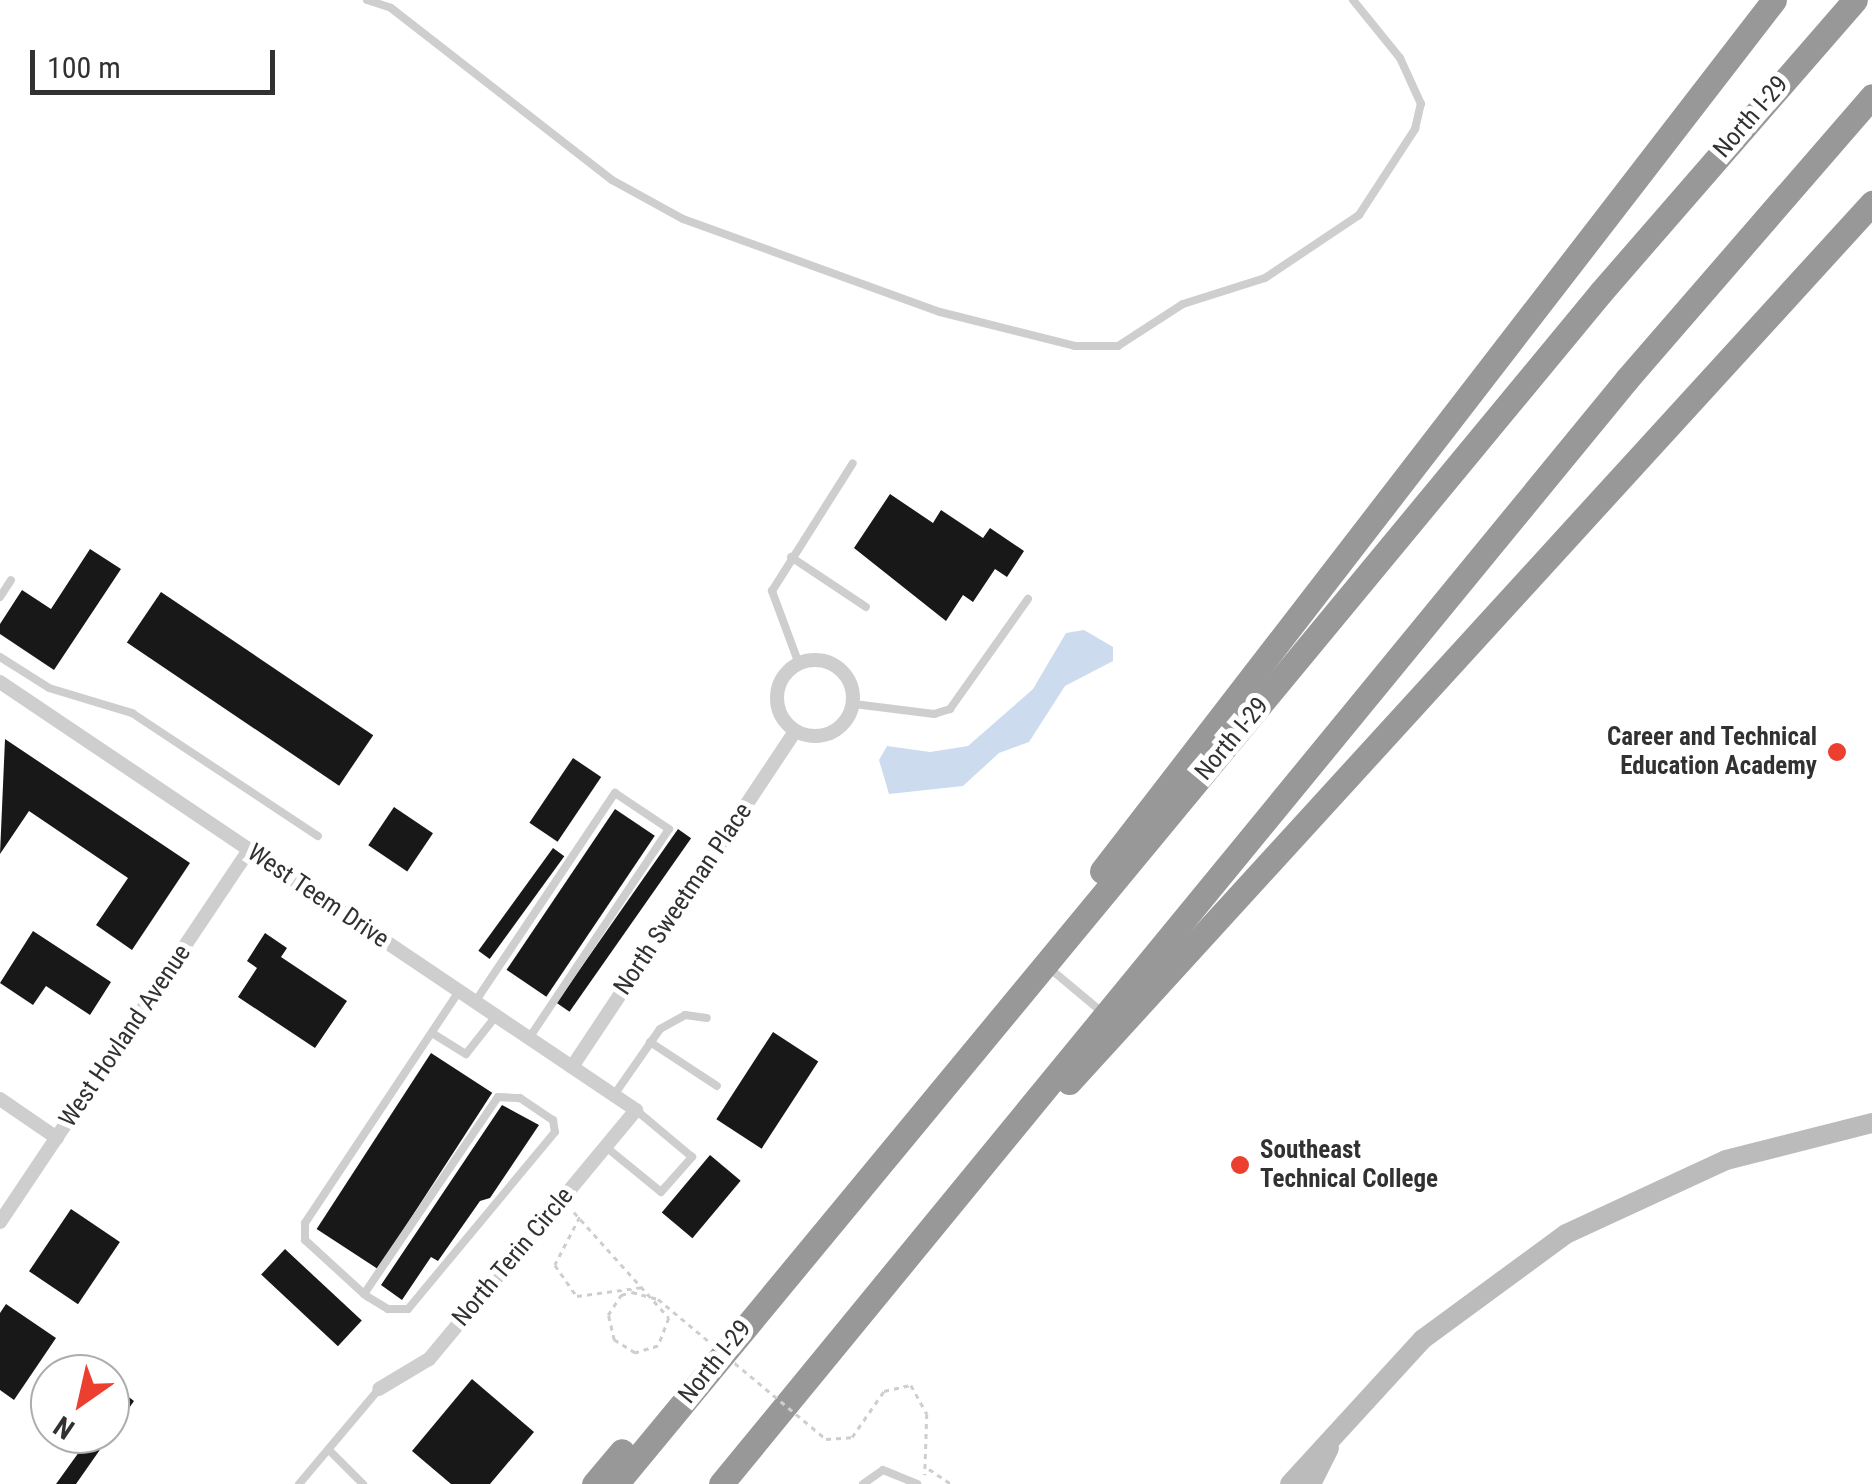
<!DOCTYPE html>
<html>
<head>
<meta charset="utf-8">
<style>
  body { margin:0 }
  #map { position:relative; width:1872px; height:1484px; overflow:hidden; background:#fff; font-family:"Roboto Condensed",sans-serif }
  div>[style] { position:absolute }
  .water>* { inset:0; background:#ccdcee }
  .building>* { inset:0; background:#181818; transform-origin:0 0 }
  .path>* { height:2.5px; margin-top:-1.25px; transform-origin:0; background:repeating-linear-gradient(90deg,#cecece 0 5px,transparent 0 10px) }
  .lane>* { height:8px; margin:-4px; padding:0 4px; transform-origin:4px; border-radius:4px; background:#cecece }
  .street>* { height:14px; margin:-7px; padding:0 7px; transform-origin:7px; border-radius:7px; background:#cecece }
  .street>.ring { margin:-7px; padding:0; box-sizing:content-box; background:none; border:14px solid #cecece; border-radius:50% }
  .secondary>* { height:20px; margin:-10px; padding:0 10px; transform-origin:10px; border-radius:10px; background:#bbb }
  .highway>* { height:25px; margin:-12.5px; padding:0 12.5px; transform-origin:12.5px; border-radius:12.5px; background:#989898 }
  .path-bridge>* { height:2.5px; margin-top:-1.25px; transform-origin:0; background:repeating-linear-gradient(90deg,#cecece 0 5px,transparent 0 10px) }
  .dots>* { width:28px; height:28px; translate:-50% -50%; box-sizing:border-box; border:5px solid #fff; border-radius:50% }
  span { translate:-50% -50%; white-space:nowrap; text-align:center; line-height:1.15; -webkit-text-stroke:10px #fff; paint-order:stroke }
  .street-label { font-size:25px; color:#313131 }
  .poi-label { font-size:25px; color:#313131; font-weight:700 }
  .right { translate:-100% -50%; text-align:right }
  .left { translate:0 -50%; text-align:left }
  .north { position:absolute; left:30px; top:1354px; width:100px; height:100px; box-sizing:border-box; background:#fff; border:2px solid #adadad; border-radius:50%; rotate:214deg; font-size:28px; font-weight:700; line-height:40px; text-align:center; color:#313131 }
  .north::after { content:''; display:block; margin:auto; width:35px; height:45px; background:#ec3f30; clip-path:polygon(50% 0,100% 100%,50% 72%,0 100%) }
  .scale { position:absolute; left:30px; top:50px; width:245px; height:45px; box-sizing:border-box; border:5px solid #313131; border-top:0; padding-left:12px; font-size:30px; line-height:35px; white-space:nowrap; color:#313131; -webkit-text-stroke:8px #fff; paint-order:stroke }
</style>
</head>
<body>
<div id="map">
  <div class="water">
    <div style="clip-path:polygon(1084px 630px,1113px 647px,1113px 661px,1065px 686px,1029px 742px,999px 753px,963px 786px,889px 794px,879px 760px,887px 746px,930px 752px,968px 746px,1033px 689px,1066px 633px)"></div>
  </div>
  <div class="building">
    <div style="clip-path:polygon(890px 494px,933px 523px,941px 510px,983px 538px,990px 528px,1024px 551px,1007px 577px,995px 569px,973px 602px,963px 595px,946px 621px,854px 548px)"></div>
    <div style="clip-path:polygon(90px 549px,121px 569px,54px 670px,0 634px,0 624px,22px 590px,51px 609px)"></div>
    <div style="left:161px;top:592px;width:256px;height:61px;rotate:34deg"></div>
    <div style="clip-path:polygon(5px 739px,190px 863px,132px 950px,96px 925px,128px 878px,29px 811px,0 854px)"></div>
    <div style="left:573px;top:758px;width:34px;height:78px;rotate:34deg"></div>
    <div style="left:394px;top:807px;width:47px;height:46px;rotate:34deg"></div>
    <div style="left:615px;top:809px;width:48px;height:194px;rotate:34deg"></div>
    <div style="left:678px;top:829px;width:16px;height:212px;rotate:35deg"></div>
    <div style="left:553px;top:848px;width:14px;height:127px;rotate:36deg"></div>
    <div style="clip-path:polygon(33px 931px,111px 982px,90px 1015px,46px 986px,33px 1005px,0 983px)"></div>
    <div style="clip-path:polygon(265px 933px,287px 948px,281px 957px,347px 1001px,315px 1048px,238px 997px,257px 968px,247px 961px)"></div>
    <div style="left:773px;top:1032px;width:54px;height:104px;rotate:33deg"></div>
    <div style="left:431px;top:1053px;width:73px;height:210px;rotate:33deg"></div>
    <div style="clip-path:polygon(502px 1105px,539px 1125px,490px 1198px,480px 1201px,438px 1261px,431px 1257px,402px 1300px,381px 1285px)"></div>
    <div style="left:710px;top:1155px;width:40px;height:75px;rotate:40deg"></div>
    <div style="left:71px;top:1209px;width:59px;height:75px;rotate:34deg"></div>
    <div style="left:285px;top:1249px;width:105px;height:35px;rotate:43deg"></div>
    <div style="clip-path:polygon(6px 1304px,56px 1338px,14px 1400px,0 1390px,0 1313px)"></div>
    <div style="clip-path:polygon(472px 1379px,534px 1432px,490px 1484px,451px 1484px,412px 1451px)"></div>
    <div style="clip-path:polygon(122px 1392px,134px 1401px,76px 1484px,56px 1484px,92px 1434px,110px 1434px,110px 1409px)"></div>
  </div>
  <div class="path">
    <div style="left:574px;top:1212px;width:142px;rotate:48.1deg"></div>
    <div style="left:580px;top:1217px;width:54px;rotate:117.5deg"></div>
    <div style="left:555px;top:1265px;width:38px;rotate:55deg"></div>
    <div style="left:577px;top:1296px;width:68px;rotate:-7.7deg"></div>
    <div style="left:826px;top:1439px;width:26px;rotate:-4deg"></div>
    <div style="left:852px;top:1437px;width:56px;rotate:-55.2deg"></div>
    <div style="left:884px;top:1391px;width:28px;rotate:-13deg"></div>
    <div style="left:911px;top:1385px;width:33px;rotate:61deg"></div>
    <div style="left:927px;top:1414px;width:61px;rotate:91.9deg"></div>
    <div style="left:929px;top:1469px;width:27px;rotate:34deg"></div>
  </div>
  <div class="lane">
    <div style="left:367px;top:0;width:25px;rotate:18deg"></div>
    <div style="left:391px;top:8px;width:280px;rotate:37.9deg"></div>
    <div style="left:612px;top:180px;width:81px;rotate:28.8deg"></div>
    <div style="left:683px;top:219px;width:273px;rotate:19.9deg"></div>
    <div style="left:940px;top:312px;width:139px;rotate:14.1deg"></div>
    <div style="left:1075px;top:346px;width:43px"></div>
    <div style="left:1118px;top:346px;width:77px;rotate:-32.9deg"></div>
    <div style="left:1183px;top:304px;width:86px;rotate:-17.6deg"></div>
    <div style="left:1265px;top:278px;width:113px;rotate:-33.8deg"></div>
    <div style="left:1359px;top:215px;width:103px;rotate:-56.9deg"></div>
    <div style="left:1415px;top:129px;width:26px;rotate:-77deg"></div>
    <div style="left:1421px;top:104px;width:51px;rotate:-114.5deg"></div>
    <div style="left:1400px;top:58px;width:75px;rotate:-129deg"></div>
    <div style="left:791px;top:557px;width:90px;rotate:33.7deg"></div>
    <div style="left:0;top:597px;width:20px;rotate:-57deg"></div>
    <div style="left:0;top:657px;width:58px;rotate:32.3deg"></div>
    <div style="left:49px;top:688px;width:87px;rotate:16.8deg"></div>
    <div style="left:132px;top:713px;width:223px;rotate:33.5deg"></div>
    <div style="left:799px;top:664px;width:78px;rotate:-110.3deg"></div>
    <div style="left:772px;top:591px;width:151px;rotate:-57.7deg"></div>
    <div style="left:854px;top:704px;width:81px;rotate:7.1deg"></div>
    <div style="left:934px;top:714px;width:17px;rotate:-17deg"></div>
    <div style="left:950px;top:709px;width:135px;rotate:-54.7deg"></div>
    <div style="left:1048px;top:967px;width:72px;rotate:39.9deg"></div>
    <div style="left:475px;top:1002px;width:252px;rotate:-56.2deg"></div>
    <div style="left:615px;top:793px;width:65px;rotate:33.7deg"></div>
    <div style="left:669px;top:829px;width:252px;rotate:123.8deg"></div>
    <div style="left:432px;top:1033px;width:40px;rotate:32deg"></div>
    <div style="left:466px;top:1054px;width:48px;rotate:-51.7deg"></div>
    <div style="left:650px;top:1042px;width:80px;rotate:33.3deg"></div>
    <div style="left:614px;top:1095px;width:80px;rotate:-55.1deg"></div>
    <div style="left:660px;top:1029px;width:29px;rotate:-29deg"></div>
    <div style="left:685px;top:1015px;width:22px;rotate:8deg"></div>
    <div style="left:606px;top:1147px;width:71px;rotate:39.3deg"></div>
    <div style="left:661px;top:1192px;width:47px;rotate:-48.5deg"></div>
    <div style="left:692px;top:1157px;width:73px;rotate:-140deg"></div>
    <div style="left:364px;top:1294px;width:238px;rotate:-55.8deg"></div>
    <div style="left:498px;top:1097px;width:22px;rotate:3deg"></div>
    <div style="left:520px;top:1098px;width:40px;rotate:34deg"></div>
    <div style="left:553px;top:1120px;width:12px;rotate:81deg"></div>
    <div style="left:555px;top:1132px;width:230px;rotate:129.7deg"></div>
    <div style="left:408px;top:1309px;width:20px;rotate:180deg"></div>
    <div style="left:388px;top:1309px;width:23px;rotate:-149deg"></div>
    <div style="left:368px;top:1297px;width:5px;rotate:-143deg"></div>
    <div style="left:364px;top:1294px;width:80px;rotate:-137.5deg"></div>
    <div style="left:305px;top:1240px;width:17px;rotate:-90deg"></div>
    <div style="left:305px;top:1223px;width:278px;rotate:-56.4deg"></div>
    <div style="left:330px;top:1451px;width:47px;rotate:45deg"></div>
    <div style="left:299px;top:1484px;width:124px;rotate:-49.9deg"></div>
    <div style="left:863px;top:1484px;width:24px;rotate:-35deg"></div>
    <div style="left:883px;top:1470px;width:37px;rotate:22deg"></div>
  </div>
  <div class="street">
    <div class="ring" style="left:777px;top:660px;width:62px;height:62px"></div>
    <div style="left:0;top:682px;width:767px;rotate:33.94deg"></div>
    <div style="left:636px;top:1110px;width:324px;rotate:129.7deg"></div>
    <div style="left:429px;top:1359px;width:58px;rotate:149deg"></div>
    <div style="left:572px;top:1067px;width:403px;rotate:-56.4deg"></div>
    <div style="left:0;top:1099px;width:69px;rotate:34.4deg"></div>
    <div style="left:0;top:1222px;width:448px;rotate:-56.2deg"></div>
  </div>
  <div class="secondary">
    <div style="left:1290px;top:1484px;width:197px;rotate:-47.5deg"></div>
    <div style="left:1423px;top:1339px;width:177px;rotate:-36.3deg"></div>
    <div style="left:1566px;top:1234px;width:176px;rotate:-24.8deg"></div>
    <div style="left:1726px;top:1160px;width:151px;rotate:-14.2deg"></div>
    <div style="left:1311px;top:1484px;width:40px;rotate:-63.4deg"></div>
  </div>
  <div class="highway">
    <div style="left:1102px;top:871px;width:1100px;rotate:-52.35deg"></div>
    <div style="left:1069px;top:1082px;width:1191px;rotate:-47.59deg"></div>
    <div style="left:594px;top:1484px;width:43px;rotate:-49.7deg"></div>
    <div style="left:616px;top:1484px;width:1546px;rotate:-50.43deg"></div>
    <div style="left:1601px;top:292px;width:387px;rotate:-49deg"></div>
    <div style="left:721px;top:1484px;width:1429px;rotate:-50.65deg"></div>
    <div style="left:1627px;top:379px;width:374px;rotate:-49.1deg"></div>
  </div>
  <div class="path-bridge">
    <div style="left:669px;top:1318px;width:30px;rotate:111deg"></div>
    <div style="left:658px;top:1346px;width:24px;rotate:163deg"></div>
    <div style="left:635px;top:1353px;width:25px;rotate:-148deg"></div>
    <div style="left:614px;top:1340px;width:26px;rotate:-103deg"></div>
    <div style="left:608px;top:1315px;width:24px;rotate:-57deg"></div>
    <div style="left:621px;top:1295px;width:11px;rotate:-15deg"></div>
    <div style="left:632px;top:1292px;width:27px;rotate:15deg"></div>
    <div style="left:658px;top:1299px;width:219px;rotate:39.8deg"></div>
  </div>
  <div class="dots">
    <div style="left:1837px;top:752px;background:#ec3f30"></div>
    <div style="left:1240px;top:1165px;background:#ec3f30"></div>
  </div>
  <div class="street-label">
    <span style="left:1751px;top:117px;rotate:-49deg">North I-29</span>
    <span style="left:1232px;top:739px;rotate:-50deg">North I-29</span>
    <span style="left:318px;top:896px;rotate:34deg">West Teem Drive</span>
    <span style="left:683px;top:899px;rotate:-56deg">North Sweetman Place</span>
    <span style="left:125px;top:1036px;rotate:-56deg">West Hovland Avenue</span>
    <span style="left:513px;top:1257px;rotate:-50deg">North Terin Circle</span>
    <span style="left:715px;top:1362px;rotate:-51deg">North I-29</span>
  </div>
  <div class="poi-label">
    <span class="right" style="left:1817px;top:752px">Career and Technical<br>Education Academy</span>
    <span class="left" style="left:1260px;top:1165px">Southeast<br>Technical College</span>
  </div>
  <div class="north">N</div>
  <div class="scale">100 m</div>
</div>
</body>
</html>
